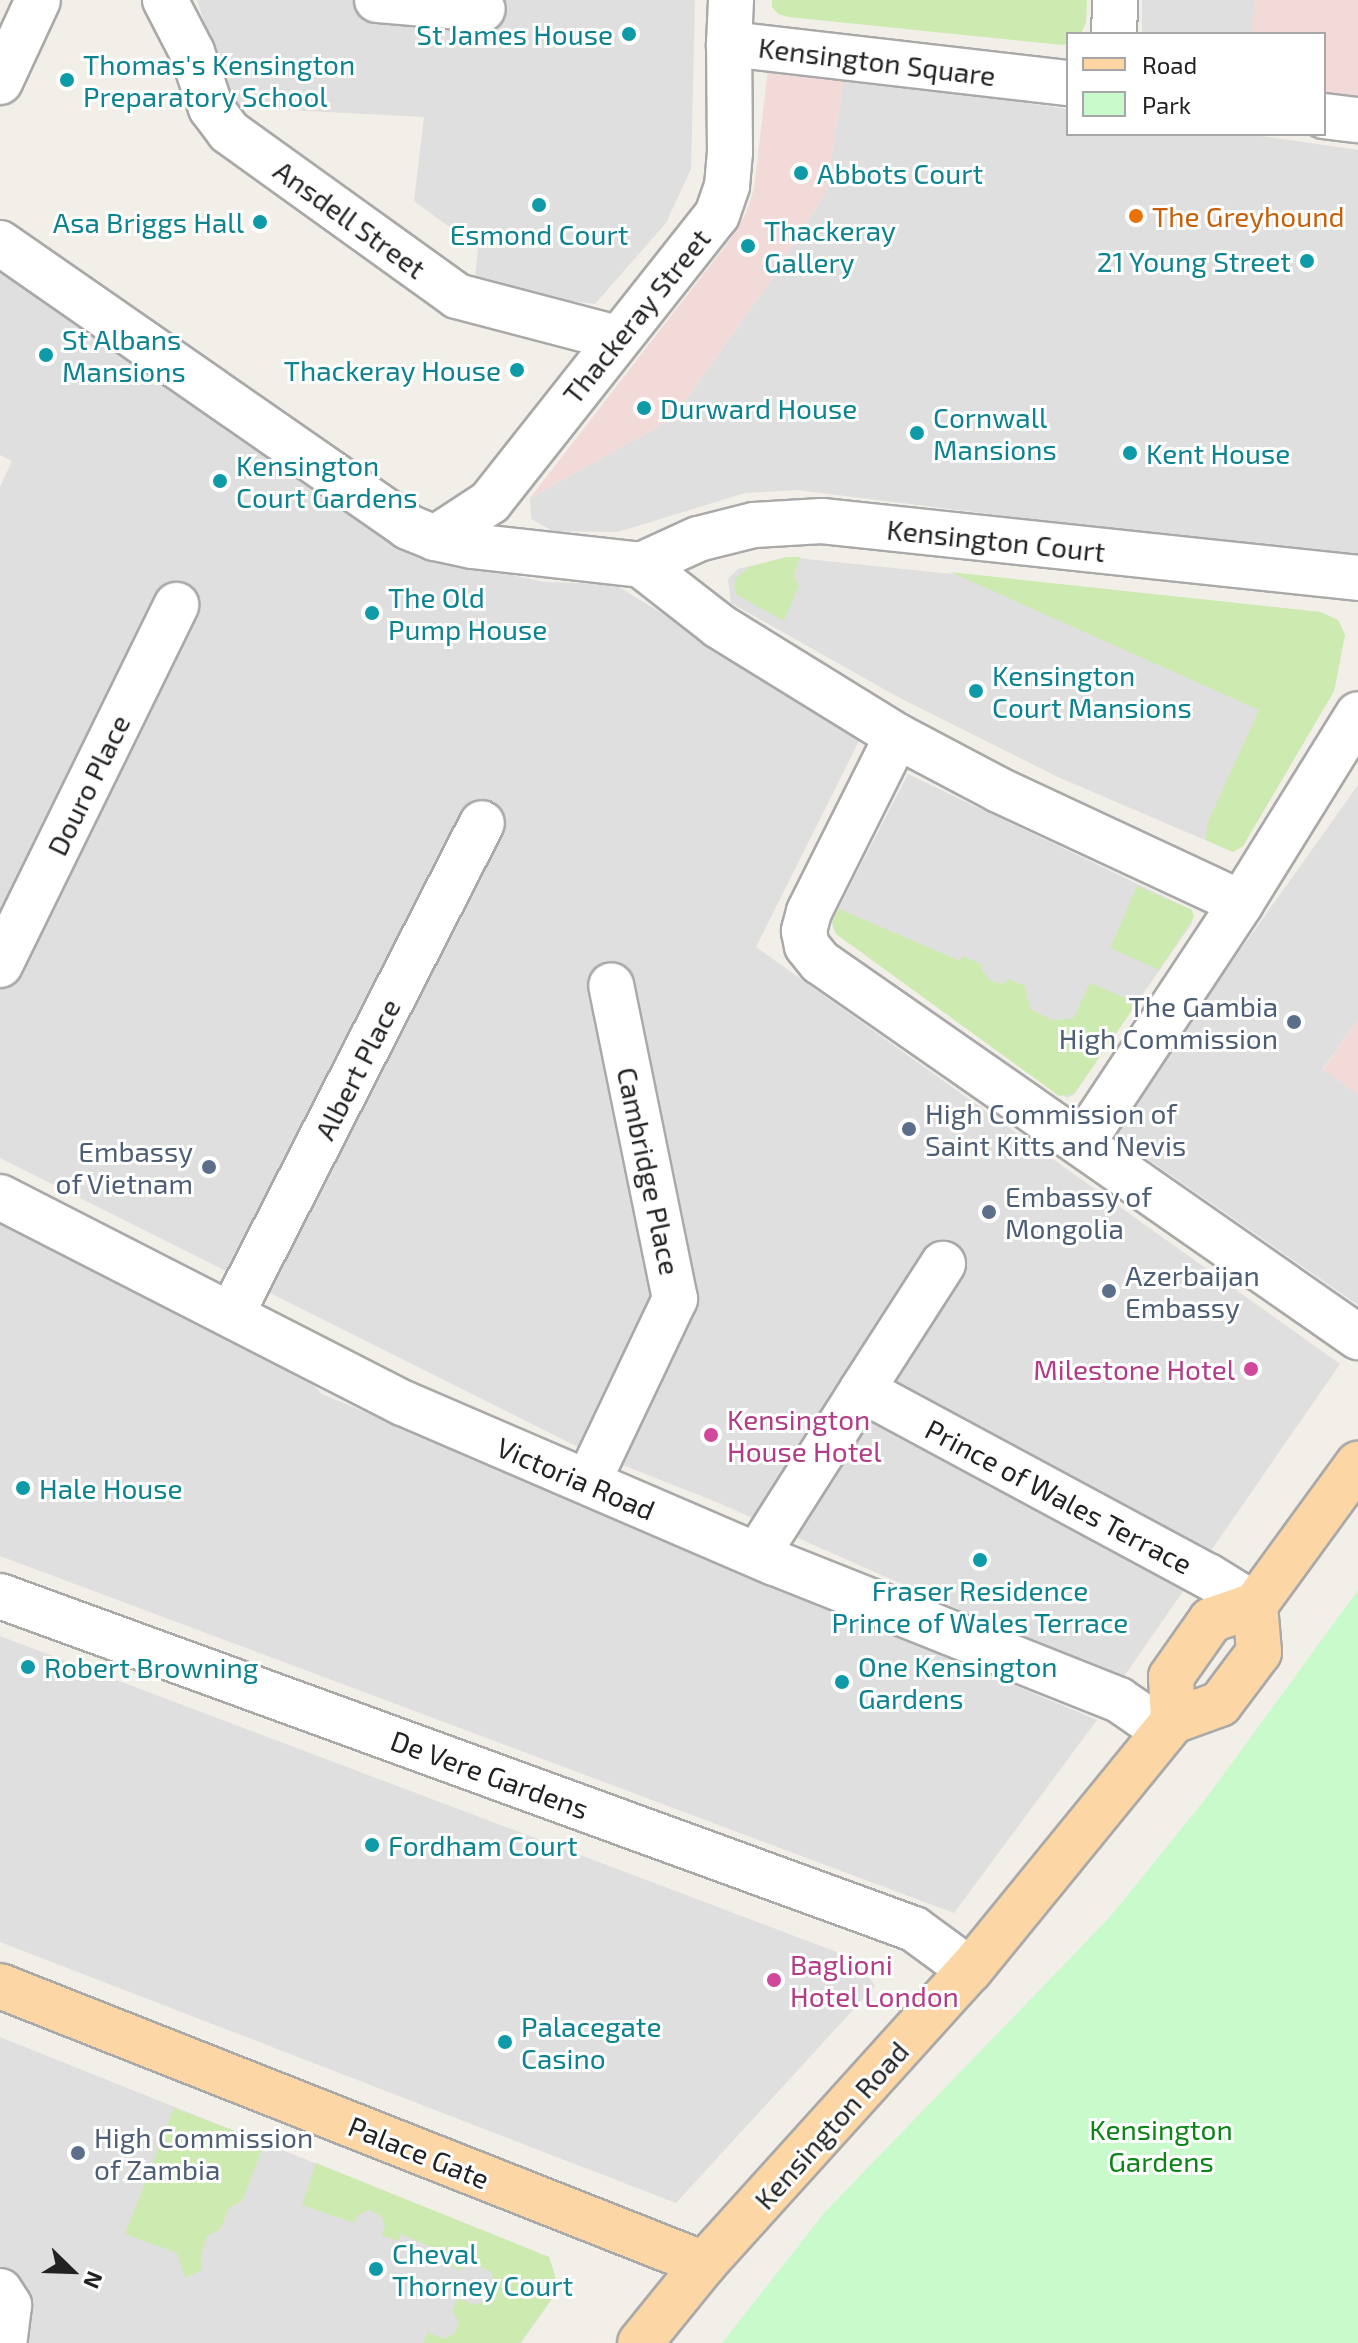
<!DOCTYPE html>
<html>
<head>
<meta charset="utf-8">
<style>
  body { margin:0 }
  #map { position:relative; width:1358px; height:2343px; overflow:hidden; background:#f2efe9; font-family:"Exo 2",sans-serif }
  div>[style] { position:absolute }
  .residential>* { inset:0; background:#e0dfdf; transform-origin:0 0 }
  .commercial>* { inset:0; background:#f2dad9 }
  .grass>* { inset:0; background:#cdebb0 }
  .park>* { inset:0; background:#c8facc }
  .roads { filter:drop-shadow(2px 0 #a9a9a9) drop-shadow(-2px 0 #a9a9a9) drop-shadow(0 2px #a9a9a9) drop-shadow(0 -2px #a9a9a9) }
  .minor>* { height:44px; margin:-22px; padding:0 22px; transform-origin:22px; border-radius:22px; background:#fff }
  .major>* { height:44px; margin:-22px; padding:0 22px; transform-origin:22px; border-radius:22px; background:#fcd6a4 }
  .dots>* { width:22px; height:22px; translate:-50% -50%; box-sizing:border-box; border:4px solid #fff; border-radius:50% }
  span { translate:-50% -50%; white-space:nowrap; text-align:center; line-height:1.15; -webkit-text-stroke:6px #fff; paint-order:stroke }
  .culture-label { font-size:28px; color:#0d838f }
  .right { translate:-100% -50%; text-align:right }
  .left { translate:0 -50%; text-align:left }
  .street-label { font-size:28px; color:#222 }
  .food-label { font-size:28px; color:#c56008 }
  .service-label { font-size:28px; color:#4e5e75 }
  .hotel-label { font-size:28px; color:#b23c85 }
  .park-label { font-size:28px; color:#0c8416 }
  .legend { position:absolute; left:1066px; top:32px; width:260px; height:104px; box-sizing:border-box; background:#fff; border:2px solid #a7a7a7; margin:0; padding:10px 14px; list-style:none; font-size:24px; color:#222 }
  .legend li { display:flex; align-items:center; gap:16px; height:40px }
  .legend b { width:40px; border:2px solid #a7a7a7 }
  .north { position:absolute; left:32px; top:2231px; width:80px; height:80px; -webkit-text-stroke:6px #fff; paint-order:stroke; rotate:113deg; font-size:22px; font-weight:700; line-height:32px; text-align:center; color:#222 }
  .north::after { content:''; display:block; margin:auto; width:28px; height:36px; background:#222; clip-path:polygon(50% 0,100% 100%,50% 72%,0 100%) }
</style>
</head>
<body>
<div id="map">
  <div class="residential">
    <div style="clip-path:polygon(197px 0,695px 0,691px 169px,666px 223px,595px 304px,474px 289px,478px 248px,414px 201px,424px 117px,251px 108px,234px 111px)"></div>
    <div style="left:1142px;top:0;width:112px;height:34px"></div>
    <div style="clip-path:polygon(844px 77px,1068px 109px,1068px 134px,1247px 134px,1358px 150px,1358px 560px,797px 490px,745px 493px,618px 532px,553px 531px,531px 519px,530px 498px,673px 418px,771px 280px,826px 192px)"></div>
    <div style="clip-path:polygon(0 257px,451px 562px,544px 582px,614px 584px,862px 735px,756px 947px,1340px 1364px,1121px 1681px,719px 1503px,582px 1449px,0 1158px,0 487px,12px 461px,0 455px)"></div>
    <div style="clip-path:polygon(787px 557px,1320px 612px,1338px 620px,1345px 635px,1334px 691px,1243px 846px,1233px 852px,1058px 777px,898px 697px,731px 603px,728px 579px,738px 569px)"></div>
    <div style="clip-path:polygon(908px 774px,1192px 910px,1192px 923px,1074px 1094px,1067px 1098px,836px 934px,833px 928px,832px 921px)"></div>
    <div style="clip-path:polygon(1358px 785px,1358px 1019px,1323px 1069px,1358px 1094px,1358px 1305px,1110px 1133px)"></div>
    <div style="clip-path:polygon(0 1220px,285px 1358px,322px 1394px,1097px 1720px,954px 1913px,0 1556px)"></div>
    <div style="clip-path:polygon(0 1636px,858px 1960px,875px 1986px,676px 2203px,0 1942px)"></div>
    <div style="clip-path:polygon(0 2037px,549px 2257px,559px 2289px,521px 2343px,0 2343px)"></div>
  </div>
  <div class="commercial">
    <div style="clip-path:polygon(1254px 0,1358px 0,1358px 99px,1324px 96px,1324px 34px,1251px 34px)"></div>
    <div style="clip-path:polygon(768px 69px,844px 77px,826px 192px,771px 280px,673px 418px,530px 498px,729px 241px,745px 215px,754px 189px)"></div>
    <div style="clip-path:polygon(1358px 1019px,1358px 1094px,1323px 1070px)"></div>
  </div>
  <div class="grass">
    <div style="clip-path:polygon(772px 0,1087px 0,1086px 22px,1081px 34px,1068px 34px,1068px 44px,1062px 45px,788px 17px,778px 14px,772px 7px)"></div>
    <div style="clip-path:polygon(787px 557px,800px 557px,794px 576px,799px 585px,784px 621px,737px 595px,734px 588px,735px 579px,749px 567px)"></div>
    <div style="clip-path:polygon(950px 572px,1320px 612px,1338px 620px,1345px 635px,1334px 691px,1243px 846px,1233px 852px,1206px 840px,1207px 824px,1259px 710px)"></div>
    <div style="clip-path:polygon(1137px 886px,1192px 910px,1194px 917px,1159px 970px,1110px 948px)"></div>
    <div style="clip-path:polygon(839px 909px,960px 961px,963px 956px,983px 965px,981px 969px,991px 981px,1003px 984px,1009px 979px,1025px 986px,1030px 1009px,1053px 1020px,1073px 1019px,1090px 983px,1137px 1003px,1074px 1094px,1059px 1096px,836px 934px,832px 921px)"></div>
    <div style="clip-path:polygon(174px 2108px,265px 2142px,242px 2201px,229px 2208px,220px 2229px,207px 2236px,201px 2255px,202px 2270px,185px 2278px,177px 2253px,125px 2234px)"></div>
    <div style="clip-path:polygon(316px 2163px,549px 2257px,559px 2289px,520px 2343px,423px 2343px,428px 2332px,444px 2339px,454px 2334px,459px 2322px,452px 2311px,458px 2298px,475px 2305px,486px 2301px,494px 2282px,490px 2271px,474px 2264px,459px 2270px,442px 2262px,445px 2253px,401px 2234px,398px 2241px,381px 2235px,385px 2225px,381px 2216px,370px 2210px,358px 2215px,354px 2223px,302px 2205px)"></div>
  </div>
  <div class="park">
    <div style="clip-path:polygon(1358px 1590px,1358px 2343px,722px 2343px,825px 2212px,1109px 1918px,1207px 1797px)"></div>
  </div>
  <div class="roads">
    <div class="minor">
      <div style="left:165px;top:0;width:59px;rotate:62.6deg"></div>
      <div style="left:192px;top:52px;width:59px;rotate:71.3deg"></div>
      <div style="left:211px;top:108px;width:30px;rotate:53deg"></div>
      <div style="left:229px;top:132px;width:281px;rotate:35.7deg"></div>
      <div style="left:457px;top:296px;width:165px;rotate:14.7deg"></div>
      <div style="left:377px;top:0;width:106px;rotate:4.9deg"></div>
      <div style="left:731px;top:0;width:44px;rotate:92.6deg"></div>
      <div style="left:729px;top:44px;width:341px;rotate:6.6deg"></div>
      <div style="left:1114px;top:34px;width:34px;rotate:-88deg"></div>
      <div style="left:0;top:82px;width:90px;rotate:-65.1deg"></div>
      <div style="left:1324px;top:116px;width:34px;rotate:7deg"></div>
      <div style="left:0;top:243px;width:497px;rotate:34.8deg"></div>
      <div style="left:408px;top:527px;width:29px;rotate:22deg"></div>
      <div style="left:435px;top:538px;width:38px;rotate:12deg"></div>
      <div style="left:472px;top:546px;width:170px;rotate:6.4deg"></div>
      <div style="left:641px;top:565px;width:99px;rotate:38deg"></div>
      <div style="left:719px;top:626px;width:209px;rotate:31.7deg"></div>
      <div style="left:897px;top:736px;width:115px;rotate:27.9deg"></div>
      <div style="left:999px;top:790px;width:267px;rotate:25deg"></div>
      <div style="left:435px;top:538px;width:66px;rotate:-33.2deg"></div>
      <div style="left:490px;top:502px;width:366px;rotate:-51.7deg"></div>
      <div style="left:717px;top:215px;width:31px;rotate:-71deg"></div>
      <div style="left:727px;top:186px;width:33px;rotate:-85deg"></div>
      <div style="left:730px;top:153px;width:109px;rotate:-90.5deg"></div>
      <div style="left:641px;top:565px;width:63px;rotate:-24.5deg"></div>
      <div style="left:698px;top:539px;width:58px;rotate:-14deg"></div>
      <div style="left:754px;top:525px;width:68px;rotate:-3.4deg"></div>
      <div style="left:822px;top:521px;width:539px;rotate:6.07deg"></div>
      <div style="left:897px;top:736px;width:197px;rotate:116.6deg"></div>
      <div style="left:809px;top:912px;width:20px;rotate:105deg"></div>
      <div style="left:804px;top:931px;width:15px;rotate:79deg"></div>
      <div style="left:807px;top:946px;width:21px;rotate:51deg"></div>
      <div style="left:820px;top:962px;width:656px;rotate:34.88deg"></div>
      <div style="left:0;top:965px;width:401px;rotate:-63.9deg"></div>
      <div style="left:1083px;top:1142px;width:287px;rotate:-56.5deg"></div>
      <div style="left:1241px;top:903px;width:222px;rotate:-58.2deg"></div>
      <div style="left:0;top:1197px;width:453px;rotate:27.1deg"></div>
      <div style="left:403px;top:1403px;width:405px;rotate:23.3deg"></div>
      <div style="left:775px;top:1563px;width:370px;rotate:21.7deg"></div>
      <div style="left:1119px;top:1700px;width:55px;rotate:34.6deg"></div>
      <div style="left:231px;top:1315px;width:552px;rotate:-62.97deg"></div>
      <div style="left:862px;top:1390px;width:150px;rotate:-57.3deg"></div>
      <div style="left:588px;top:1482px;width:203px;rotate:-64.6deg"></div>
      <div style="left:675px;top:1299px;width:320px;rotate:-101.5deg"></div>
      <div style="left:757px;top:1555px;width:196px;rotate:-57.5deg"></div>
      <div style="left:862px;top:1390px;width:393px;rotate:28.3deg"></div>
      <div style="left:1208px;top:1576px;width:55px;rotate:31.7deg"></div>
      <div style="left:0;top:1596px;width:973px;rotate:20.02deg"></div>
      <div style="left:914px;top:1929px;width:69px;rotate:36.2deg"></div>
      <div style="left:0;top:2291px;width:17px;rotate:57deg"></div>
      <div style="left:9px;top:2305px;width:38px;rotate:97deg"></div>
    </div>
    <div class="major">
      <div style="left:1173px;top:1721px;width:44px;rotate:-92.6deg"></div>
      <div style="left:1171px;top:1677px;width:70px;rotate:-54.9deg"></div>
      <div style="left:1211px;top:1620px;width:46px;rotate:-18.8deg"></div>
      <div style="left:1255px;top:1605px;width:175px;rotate:-53.9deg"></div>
      <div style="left:0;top:1986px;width:757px;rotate:21.55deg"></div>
      <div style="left:640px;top:2343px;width:102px;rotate:-51deg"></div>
      <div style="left:704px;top:2264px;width:396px;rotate:-47.9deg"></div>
      <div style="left:970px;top:1970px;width:321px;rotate:-50.8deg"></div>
      <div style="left:1173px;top:1721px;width:50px;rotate:-19.9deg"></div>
      <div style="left:1220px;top:1704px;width:65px;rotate:-53.1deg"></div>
      <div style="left:1259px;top:1652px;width:47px;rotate:-94.9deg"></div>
    </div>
  </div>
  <div class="dots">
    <div style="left:629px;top:34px;background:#0f9aa8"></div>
    <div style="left:67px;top:80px;background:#0f9aa8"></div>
    <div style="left:801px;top:173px;background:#0f9aa8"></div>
    <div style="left:539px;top:205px;background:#0f9aa8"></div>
    <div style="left:1136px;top:216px;background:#e8710a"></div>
    <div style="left:260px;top:222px;background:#0f9aa8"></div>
    <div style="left:748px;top:246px;background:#0f9aa8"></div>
    <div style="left:1307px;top:261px;background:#0f9aa8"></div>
    <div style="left:46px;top:355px;background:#0f9aa8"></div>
    <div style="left:517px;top:370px;background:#0f9aa8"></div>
    <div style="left:644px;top:408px;background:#0f9aa8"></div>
    <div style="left:917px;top:433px;background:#0f9aa8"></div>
    <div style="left:1130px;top:453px;background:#0f9aa8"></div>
    <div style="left:220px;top:481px;background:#0f9aa8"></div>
    <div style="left:372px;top:613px;background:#0f9aa8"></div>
    <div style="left:976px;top:691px;background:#0f9aa8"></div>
    <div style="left:1294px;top:1022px;background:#5c6f8a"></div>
    <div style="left:909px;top:1129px;background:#5c6f8a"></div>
    <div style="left:209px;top:1167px;background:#5c6f8a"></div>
    <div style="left:989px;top:1212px;background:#5c6f8a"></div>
    <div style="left:1109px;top:1291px;background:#5c6f8a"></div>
    <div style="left:1251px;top:1369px;background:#d1479c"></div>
    <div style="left:711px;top:1435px;background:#d1479c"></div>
    <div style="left:23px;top:1488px;background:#0f9aa8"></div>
    <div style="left:980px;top:1560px;background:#0f9aa8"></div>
    <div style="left:28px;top:1667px;background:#0f9aa8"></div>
    <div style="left:842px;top:1682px;background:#0f9aa8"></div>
    <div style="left:372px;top:1845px;background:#0f9aa8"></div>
    <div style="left:774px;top:1980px;background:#d1479c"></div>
    <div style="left:505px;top:2042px;background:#0f9aa8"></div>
    <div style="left:78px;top:2153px;background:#5c6f8a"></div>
    <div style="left:376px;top:2269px;background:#0f9aa8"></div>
  </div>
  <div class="culture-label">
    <span class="right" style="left:613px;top:34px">St James House</span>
    <span class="left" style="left:83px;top:80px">Thomas's Kensington<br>Preparatory School</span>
    <span class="left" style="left:817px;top:173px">Abbots Court</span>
    <span class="right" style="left:244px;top:222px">Asa Briggs Hall</span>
    <span class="left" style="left:764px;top:246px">Thackeray<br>Gallery</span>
    <span style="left:539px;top:234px">Esmond Court</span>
    <span class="right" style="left:1291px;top:261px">21 Young Street</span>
    <span class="left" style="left:62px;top:355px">St Albans<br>Mansions</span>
    <span class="right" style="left:501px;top:370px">Thackeray House</span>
    <span class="left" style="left:660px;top:408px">Durward House</span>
    <span class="left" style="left:933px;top:433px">Cornwall<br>Mansions</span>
    <span class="left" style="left:1146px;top:453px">Kent House</span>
    <span class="left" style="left:236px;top:481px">Kensington<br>Court Gardens</span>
    <span class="left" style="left:388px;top:613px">The Old<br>Pump House</span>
    <span class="left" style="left:992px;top:691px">Kensington<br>Court Mansions</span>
    <span class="left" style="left:39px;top:1488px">Hale House</span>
    <span style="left:980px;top:1606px">Fraser Residence<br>Prince of Wales Terrace</span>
    <span class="left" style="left:858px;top:1682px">One Kensington<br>Gardens</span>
    <span class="left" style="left:44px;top:1667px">Robert Browning</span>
    <span class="left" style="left:388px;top:1845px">Fordham Court</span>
    <span class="left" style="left:521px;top:2042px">Palacegate<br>Casino</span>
    <span class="left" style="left:392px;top:2269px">Cheval<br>Thorney Court</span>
  </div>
  <div class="street-label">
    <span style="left:877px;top:61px;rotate:7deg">Kensington Square</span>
    <span style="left:350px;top:219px;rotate:36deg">Ansdell Street</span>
    <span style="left:636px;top:316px;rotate:-51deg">Thackeray Street</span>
    <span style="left:996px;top:540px;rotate:6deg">Kensington Court</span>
    <span style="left:88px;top:785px;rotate:-64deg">Douro Place</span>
    <span style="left:357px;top:1069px;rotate:-63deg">Albert Place</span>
    <span style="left:649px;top:1171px;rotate:78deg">Cambridge Place</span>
    <span style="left:576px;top:1478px;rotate:23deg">Victoria Road</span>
    <span style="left:1059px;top:1496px;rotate:28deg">Prince of Wales Terrace</span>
    <span style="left:490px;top:1774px;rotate:20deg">De Vere Gardens</span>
    <span style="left:831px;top:2125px;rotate:-48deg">Kensington Road</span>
    <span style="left:419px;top:2152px;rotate:22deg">Palace Gate</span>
  </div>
  <div class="food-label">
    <span class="left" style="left:1152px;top:216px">The Greyhound</span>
  </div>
  <div class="service-label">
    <span class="right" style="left:1278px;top:1022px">The Gambia<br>High Commission</span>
    <span class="left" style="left:925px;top:1129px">High Commission of<br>Saint Kitts and Nevis</span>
    <span class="right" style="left:193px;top:1167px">Embassy<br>of Vietnam</span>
    <span class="left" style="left:1005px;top:1212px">Embassy of<br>Mongolia</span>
    <span class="left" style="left:1125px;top:1291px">Azerbaijan<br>Embassy</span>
    <span class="left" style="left:94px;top:2153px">High Commission<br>of Zambia</span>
  </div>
  <div class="hotel-label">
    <span class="right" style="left:1235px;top:1369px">Milestone Hotel</span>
    <span class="left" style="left:727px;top:1435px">Kensington<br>House Hotel</span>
    <span class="left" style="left:790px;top:1980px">Baglioni<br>Hotel London</span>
  </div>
  <div class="park-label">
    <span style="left:1161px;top:2145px">Kensington<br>Gardens</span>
  </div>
  <ul class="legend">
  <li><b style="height:10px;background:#fcd6a4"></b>Road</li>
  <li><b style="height:22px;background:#c8facc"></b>Park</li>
  </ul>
  <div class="north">N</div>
</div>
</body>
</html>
